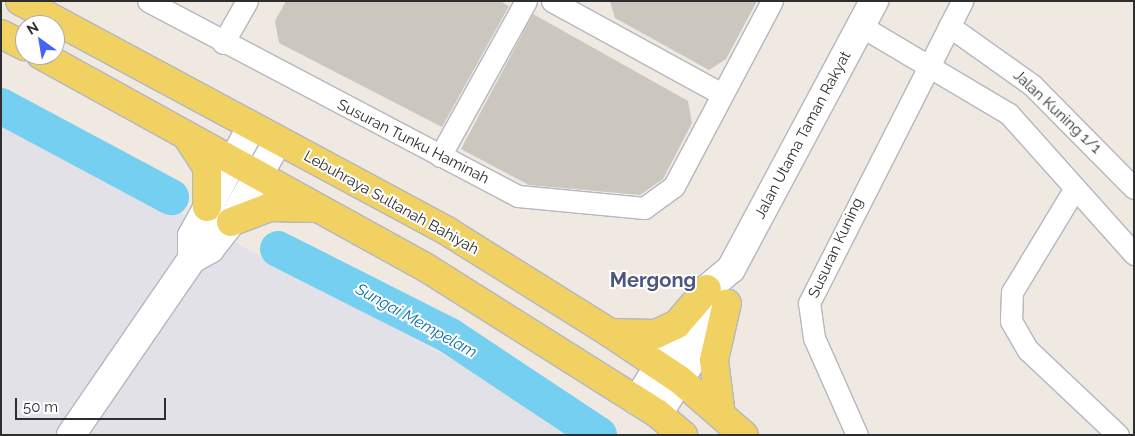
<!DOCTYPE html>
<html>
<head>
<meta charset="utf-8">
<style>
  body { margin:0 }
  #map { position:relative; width:1135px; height:436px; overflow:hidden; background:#efe9e1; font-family:Raleway,sans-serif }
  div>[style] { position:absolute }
  .industrial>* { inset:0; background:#e3e1e8 }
  .river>* { height:36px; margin:-18px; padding:0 18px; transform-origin:18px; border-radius:18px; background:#75cff0 }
  .building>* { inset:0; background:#cbc7bf }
  .roads { filter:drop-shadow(1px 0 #b4b7c1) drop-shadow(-1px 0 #b4b7c1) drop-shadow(0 1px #b4b7c1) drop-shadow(0 -1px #b4b7c1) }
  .street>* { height:21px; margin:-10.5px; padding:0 10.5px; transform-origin:10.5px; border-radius:10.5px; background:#fff }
  .secondary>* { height:28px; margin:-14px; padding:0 14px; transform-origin:14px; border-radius:14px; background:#fff }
  .primary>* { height:28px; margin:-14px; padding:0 14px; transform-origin:14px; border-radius:14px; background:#f2d163 }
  span { translate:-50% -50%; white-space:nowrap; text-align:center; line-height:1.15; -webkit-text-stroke:4px #fff; paint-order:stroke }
  .street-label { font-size:15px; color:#2e2e2e }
  .water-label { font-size:16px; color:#0d6fa3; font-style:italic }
  .district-label { font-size:20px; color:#4d5680; font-weight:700 }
  .frame { position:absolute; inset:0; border:2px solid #2e2e2e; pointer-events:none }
  .north { position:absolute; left:15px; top:15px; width:50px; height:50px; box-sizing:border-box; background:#fff; border:1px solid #ababab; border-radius:50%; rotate:328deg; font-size:14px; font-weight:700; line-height:20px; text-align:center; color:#2e2e2e }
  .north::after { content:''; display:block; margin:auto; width:18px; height:22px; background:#4264fb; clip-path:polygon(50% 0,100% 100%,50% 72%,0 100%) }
  .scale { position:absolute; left:15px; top:398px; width:151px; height:22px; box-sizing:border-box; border:2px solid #2e2e2e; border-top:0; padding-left:6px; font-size:15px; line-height:18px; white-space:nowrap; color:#2e2e2e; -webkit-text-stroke:4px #fff; paint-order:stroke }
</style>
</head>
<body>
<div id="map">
  <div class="industrial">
    <div style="clip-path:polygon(1px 116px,455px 361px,568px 435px,1px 435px)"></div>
  </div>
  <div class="river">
    <div style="left:1px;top:106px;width:193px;rotate:28.2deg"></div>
    <div style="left:278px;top:249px;width:193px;rotate:26.8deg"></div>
    <div style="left:450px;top:336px;width:179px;rotate:33.6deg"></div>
  </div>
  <div class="building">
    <div style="clip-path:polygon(286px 1px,500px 1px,509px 6px,442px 127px,279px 43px,275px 21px)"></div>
    <div style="clip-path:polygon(610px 1px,757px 1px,726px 59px,709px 70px,615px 18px)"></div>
    <div style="clip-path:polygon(533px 14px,688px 101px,692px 123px,663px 179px,640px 195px,529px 185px,461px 149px)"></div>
  </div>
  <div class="roads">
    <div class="street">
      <div style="left:148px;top:1px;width:418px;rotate:27.8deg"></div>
      <div style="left:518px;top:196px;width:127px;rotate:5.4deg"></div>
      <div style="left:644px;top:208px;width:37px;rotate:-36deg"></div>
      <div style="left:674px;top:186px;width:209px;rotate:-62.1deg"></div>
      <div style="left:552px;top:1px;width:192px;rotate:28.7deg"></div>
      <div style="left:861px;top:26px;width:172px;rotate:30.7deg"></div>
      <div style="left:1009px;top:114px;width:188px;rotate:48.2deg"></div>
      <div style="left:949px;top:26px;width:102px;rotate:35.4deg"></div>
      <div style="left:1032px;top:85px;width:145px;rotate:45.3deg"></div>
      <div style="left:223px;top:43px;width:48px;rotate:-60.3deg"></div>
      <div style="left:440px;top:156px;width:177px;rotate:-61deg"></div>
      <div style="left:1075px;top:188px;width:122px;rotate:121.2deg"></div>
      <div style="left:1012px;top:292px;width:29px;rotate:92deg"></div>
      <div style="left:1011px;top:321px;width:34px;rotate:60deg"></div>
      <div style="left:1028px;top:350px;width:124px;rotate:43.4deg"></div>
      <div style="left:857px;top:435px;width:106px;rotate:-113.9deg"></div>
      <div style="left:814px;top:338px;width:35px;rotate:-98deg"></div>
      <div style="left:809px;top:303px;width:339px;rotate:-63.1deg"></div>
    </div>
    <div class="secondary">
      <div style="left:192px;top:259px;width:23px;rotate:-90deg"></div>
      <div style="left:192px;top:236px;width:125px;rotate:-61.4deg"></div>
      <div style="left:637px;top:401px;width:132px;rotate:-58deg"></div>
      <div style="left:707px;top:289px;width:31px;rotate:-40deg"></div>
      <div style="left:731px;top:269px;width:304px;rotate:-61.9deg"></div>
      <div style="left:658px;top:414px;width:126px;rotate:-57.9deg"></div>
      <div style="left:71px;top:435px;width:214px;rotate:-55.5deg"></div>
      <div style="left:192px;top:259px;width:21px;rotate:-29deg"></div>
      <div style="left:210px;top:249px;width:34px;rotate:-52deg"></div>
      <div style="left:231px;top:222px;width:94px;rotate:-59.9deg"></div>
    </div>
    <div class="primary">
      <div style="left:20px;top:1px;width:485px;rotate:28.3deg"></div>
      <div style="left:447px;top:231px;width:192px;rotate:32deg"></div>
      <div style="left:610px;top:333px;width:84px;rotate:33.9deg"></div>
      <div style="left:680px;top:380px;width:84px;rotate:40.7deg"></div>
      <div style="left:1px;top:34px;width:27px;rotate:27deg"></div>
      <div style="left:41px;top:55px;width:439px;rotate:28.9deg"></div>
      <div style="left:425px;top:267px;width:275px;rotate:32.2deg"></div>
      <div style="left:658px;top:414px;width:33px;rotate:40deg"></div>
      <div style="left:188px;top:138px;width:35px;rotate:57deg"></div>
      <div style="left:207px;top:167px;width:40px;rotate:90deg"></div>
      <div style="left:231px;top:222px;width:42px;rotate:-21deg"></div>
      <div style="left:270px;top:207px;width:41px;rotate:1.4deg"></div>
      <div style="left:610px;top:333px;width:46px;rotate:1.2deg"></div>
      <div style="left:656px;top:334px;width:23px;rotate:-25deg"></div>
      <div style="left:677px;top:324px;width:46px;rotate:-49.4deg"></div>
      <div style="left:721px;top:415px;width:55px;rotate:-97.3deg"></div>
      <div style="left:714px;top:360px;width:58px;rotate:-77.2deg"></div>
    </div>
  </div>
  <div class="street-label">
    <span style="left:1057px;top:112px;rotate:43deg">Jalan Kuning 1/1</span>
    <span style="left:803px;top:135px;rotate:-62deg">Jalan Utama Taman Rakyat</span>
    <span style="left:413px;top:142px;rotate:27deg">Susuran Tunku Haminah</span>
    <span style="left:391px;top:203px;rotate:29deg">Lebuhraya Sultanah Bahiyah</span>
    <span style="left:836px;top:248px;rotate:-65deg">Susuran Kuning</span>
  </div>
  <div class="water-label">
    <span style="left:416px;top:321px;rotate:29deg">Sungai Mempelam</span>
  </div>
  <div class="district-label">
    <span style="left:653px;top:280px">Mergong</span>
  </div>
  <div class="frame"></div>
  <div class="north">N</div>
  <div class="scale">50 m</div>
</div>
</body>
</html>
